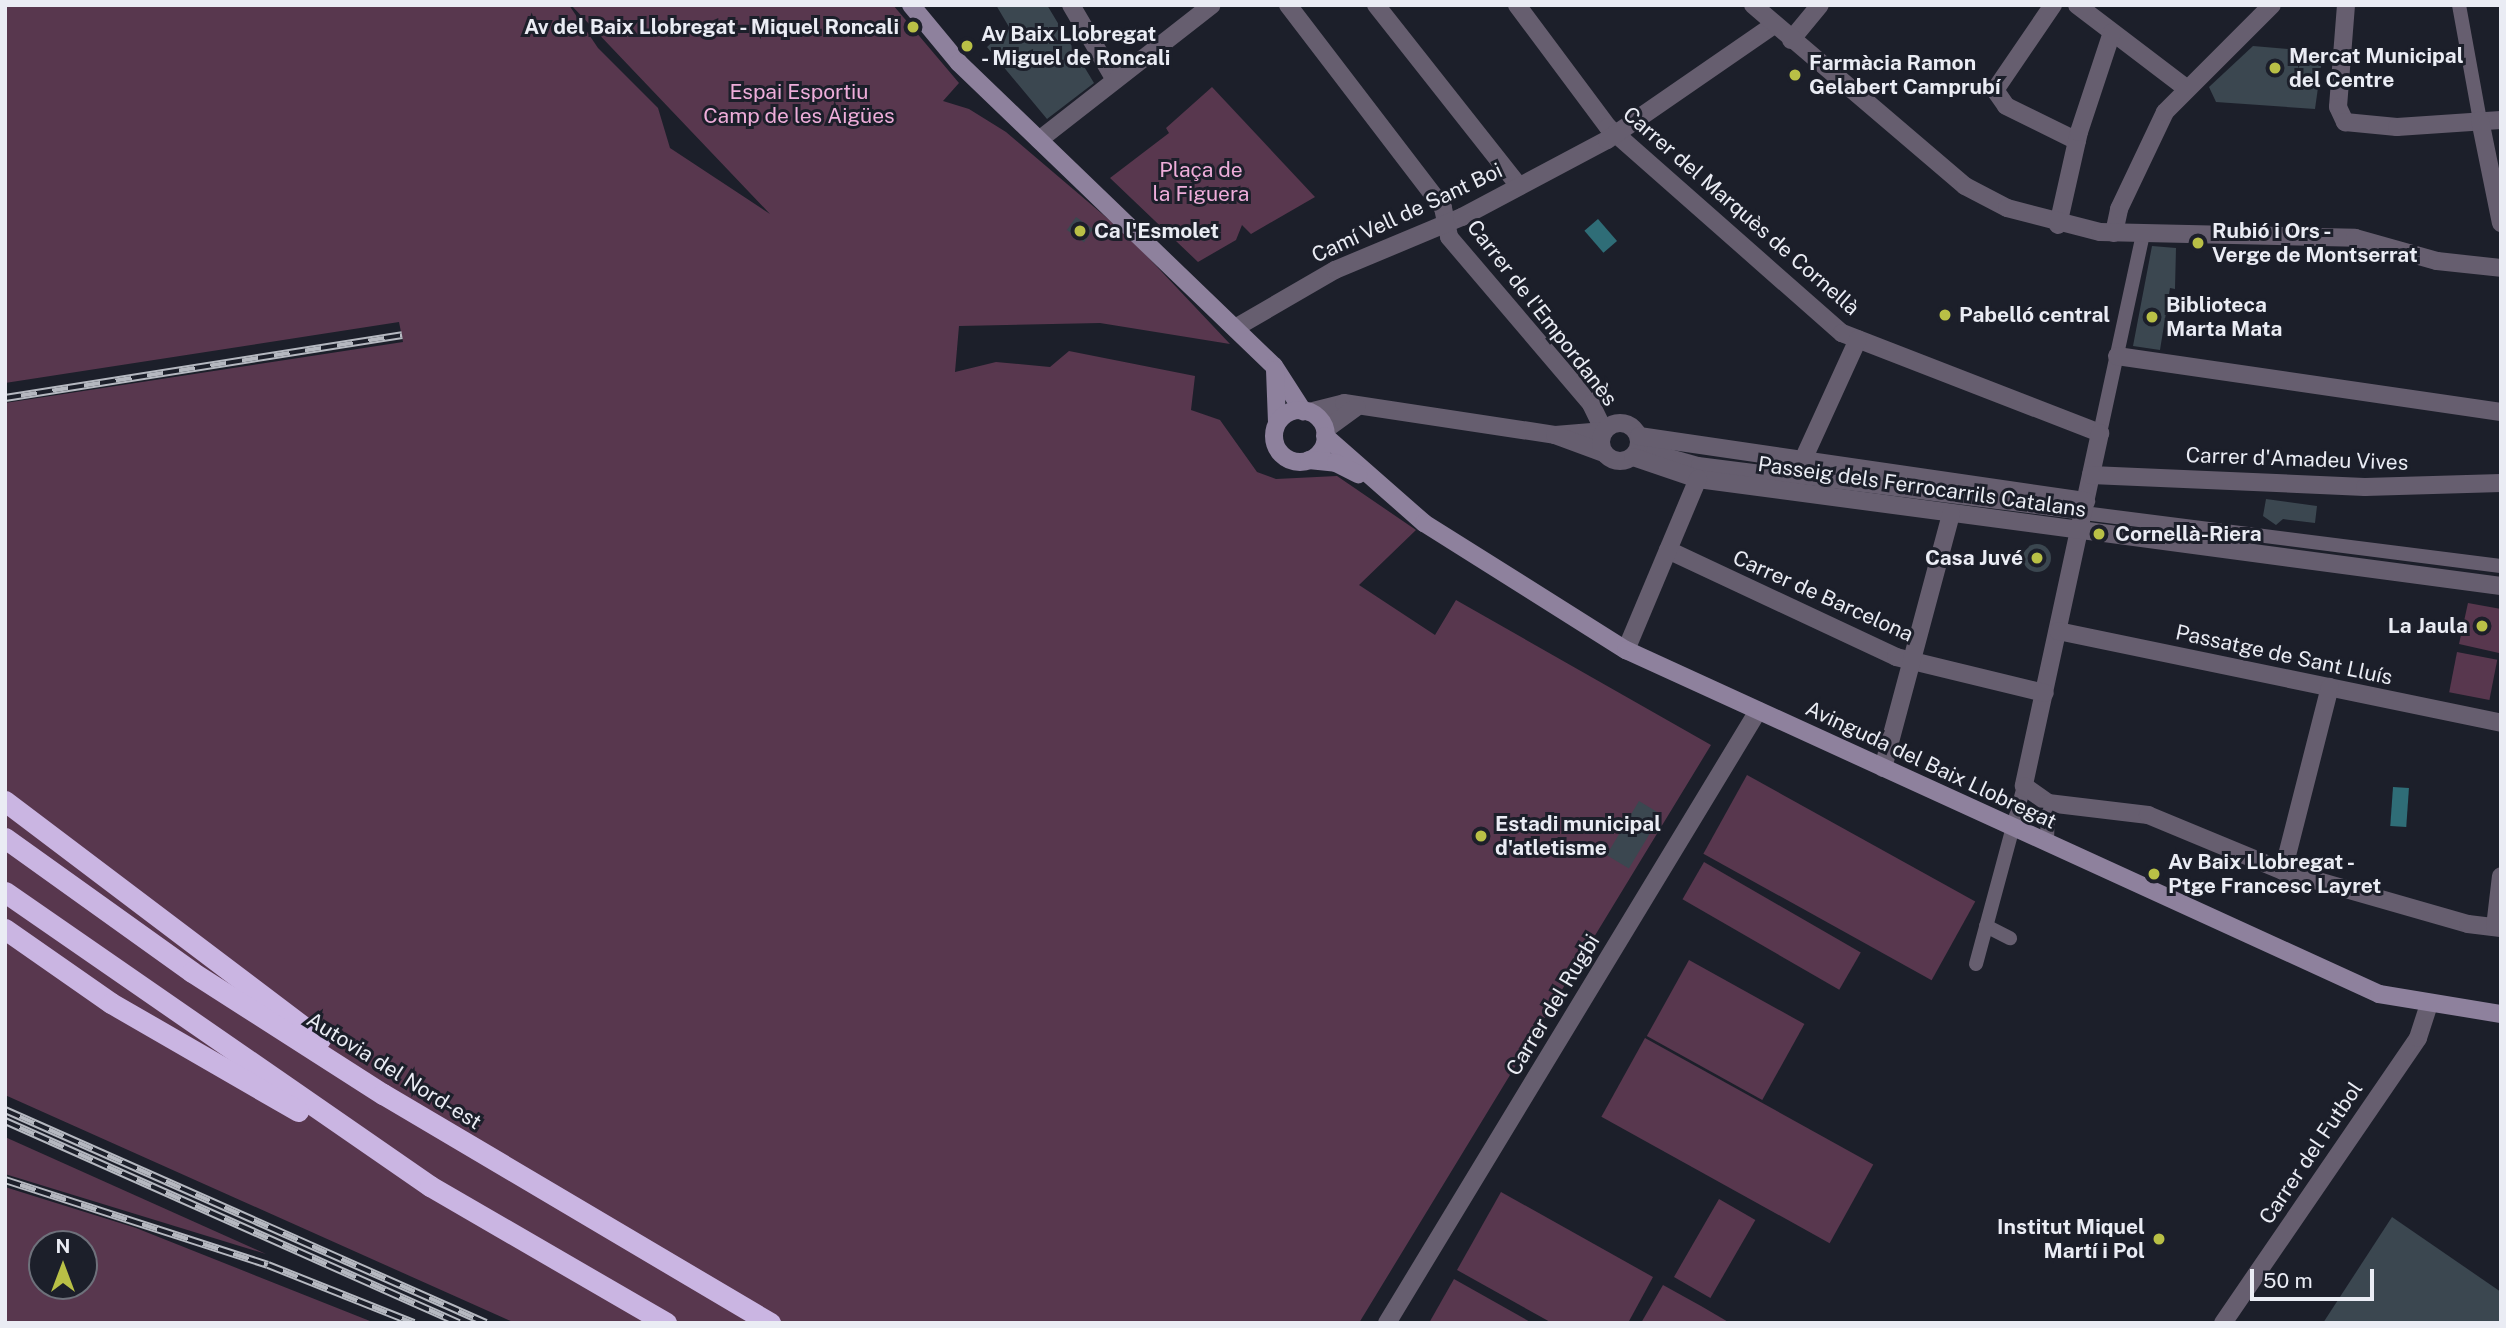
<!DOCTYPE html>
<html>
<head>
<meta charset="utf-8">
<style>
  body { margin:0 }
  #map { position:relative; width:2506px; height:1328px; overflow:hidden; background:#1c1f2a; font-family:"Public Sans",sans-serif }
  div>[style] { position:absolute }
  .green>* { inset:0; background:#58374e; transform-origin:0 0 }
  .water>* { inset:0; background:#2f6d77; transform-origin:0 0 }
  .building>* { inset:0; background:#3b4750; transform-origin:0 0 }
  .round { border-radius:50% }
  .pedestrian>* { height:14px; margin:-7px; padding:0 7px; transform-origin:7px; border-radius:7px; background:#665e6f }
  .minor>* { height:18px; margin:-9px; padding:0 9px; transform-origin:9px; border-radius:9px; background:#665e6f }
  .minor>.ring { margin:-9px; padding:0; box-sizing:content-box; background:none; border:18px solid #665e6f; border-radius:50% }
  .tertiary>* { height:18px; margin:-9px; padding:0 9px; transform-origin:9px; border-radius:9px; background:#665e6f }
  .secondary>* { height:18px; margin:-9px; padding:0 9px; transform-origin:9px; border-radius:9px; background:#8e819d }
  .secondary>.ring { margin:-9px; padding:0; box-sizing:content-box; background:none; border:18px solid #8e819d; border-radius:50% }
  .motorway>* { height:21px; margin:-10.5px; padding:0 10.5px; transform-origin:10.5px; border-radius:10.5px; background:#cab5e2 }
  .rail>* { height:8px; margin-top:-4px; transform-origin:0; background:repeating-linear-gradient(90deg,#1c1f2a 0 16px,#b5b8c0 0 32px); box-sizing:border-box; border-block:2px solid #b5b8c0 }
  .dots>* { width:19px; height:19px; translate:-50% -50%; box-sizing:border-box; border:4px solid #1c1f2a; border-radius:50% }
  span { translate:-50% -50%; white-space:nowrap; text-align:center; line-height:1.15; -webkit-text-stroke:6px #1c1f2a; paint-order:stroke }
  .poi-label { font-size:21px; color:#eaecf4; font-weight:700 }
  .right { translate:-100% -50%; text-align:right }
  .left { translate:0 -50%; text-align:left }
  .park-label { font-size:21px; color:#eeadda }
  .street-label { font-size:21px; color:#eaecf4 }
  .frame { position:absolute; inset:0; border:7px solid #eaecf4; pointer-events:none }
  .north { position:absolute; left:28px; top:1230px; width:70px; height:70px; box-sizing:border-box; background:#1c1f2a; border:2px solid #6e717b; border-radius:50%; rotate:0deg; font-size:19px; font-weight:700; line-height:28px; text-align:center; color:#eaecf4 }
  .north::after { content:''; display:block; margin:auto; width:24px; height:32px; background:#b9c046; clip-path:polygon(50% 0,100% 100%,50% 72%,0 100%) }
  .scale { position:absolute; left:2250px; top:1269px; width:124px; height:32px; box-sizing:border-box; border:4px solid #eaecf4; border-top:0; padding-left:9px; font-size:21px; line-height:24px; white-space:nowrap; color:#eaecf4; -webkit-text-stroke:5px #1c1f2a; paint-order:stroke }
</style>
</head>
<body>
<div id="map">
  <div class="green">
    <div style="clip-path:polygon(5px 5px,569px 5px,598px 48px,658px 108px,670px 148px,770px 214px,571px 5px,893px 5px,959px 83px,943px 101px,969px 109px,1006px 132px,1127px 235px,1230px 344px,1100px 323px,959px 326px,955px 372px,996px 362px,1050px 367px,1069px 351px,1195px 376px,1191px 410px,1220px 420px,1257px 472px,1276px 479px,1337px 476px,1416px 530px,1359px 585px,1435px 635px,1456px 600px,1711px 745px,1359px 1323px,515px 1323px,5px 1095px,5px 403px,403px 342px,399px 322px,5px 383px)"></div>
    <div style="clip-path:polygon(1212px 87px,1315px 197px,1251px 234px,1242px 225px,1236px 240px,1198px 262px,1110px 178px,1169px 133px,1166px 128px)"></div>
    <div style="clip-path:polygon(2468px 603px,2501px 609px,2499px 653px,2459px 644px)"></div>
    <div style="left:2457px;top:652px;width:41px;height:41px;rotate:11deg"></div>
    <div style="left:1747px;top:775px;width:261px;height:90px;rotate:29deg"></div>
    <div style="left:1704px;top:862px;width:181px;height:43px;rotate:30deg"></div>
    <div style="left:1689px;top:960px;width:132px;height:87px;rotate:29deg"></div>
    <div style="left:1645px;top:1038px;width:261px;height:90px;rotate:29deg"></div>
    <div style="clip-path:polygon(5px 1137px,266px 1254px,5px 1174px)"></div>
    <div style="clip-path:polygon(evenodd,5px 1187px,136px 1228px,375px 1323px,5px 1323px,5px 1187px,42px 1244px,84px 1244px,84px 1286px,42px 1286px,42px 1244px)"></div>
    <div style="clip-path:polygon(1501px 1192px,1653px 1277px,1628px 1323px,1552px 1323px,1457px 1270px)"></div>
    <div style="left:1719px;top:1199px;width:42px;height:90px;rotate:30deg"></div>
    <div style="clip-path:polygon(1454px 1279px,1532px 1323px,1429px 1323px)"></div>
    <div style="clip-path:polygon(1663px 1285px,1701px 1306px,1730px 1323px,1641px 1323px)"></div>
  </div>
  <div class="water">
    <div style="left:1598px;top:219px;width:29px;height:18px;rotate:49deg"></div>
    <div style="left:2393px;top:787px;width:16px;height:39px;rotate:4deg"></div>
  </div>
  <div class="building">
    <div style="clip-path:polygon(996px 5px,1047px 5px,1094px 83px,1047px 119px,987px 47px,1009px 27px)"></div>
    <div style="clip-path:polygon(2253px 46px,2323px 52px,2315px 109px,2216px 102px,2209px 87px)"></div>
    <div style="left:1076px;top:217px;width:21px;height:16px;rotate:35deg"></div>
    <div style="clip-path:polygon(2152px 246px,2176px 248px,2175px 289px,2170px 288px,2160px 350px,2133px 346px)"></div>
    <div style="clip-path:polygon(2266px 499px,2317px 506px,2315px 523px,2283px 519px,2276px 525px,2263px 516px)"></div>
    <div class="round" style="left:2023px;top:544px;width:28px;height:28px"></div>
    <div style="left:1639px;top:801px;width:26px;height:63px;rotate:31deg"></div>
    <div style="clip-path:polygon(2392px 1217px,2501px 1292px,2501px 1323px,2323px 1323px)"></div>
  </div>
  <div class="pedestrian">
    <div style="left:2459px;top:5px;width:117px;rotate:79.7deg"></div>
    <div style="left:2100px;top:433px;width:204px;rotate:-77.8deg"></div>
    <div style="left:1645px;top:449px;width:55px;rotate:15.8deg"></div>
    <div style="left:1698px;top:464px;width:809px;rotate:7.24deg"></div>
    <div style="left:2047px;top:843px;width:40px;rotate:-88.6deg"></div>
    <div style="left:1986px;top:926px;width:27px;rotate:27deg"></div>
    <div style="left:1976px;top:964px;width:184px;rotate:-74.9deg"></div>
  </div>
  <div class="minor">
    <div style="left:1071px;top:5px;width:87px;rotate:59.6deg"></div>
    <div style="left:1288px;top:5px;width:255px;rotate:52.6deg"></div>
    <div style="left:1443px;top:208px;width:30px;rotate:78deg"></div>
    <div style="left:1449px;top:237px;width:219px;rotate:49.6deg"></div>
    <div style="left:1591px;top:404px;width:30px;rotate:64deg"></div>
    <div style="left:1604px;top:431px;width:49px;rotate:175.3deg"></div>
    <div style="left:1376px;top:5px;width:231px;rotate:51.7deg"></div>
    <div style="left:1517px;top:5px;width:152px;rotate:53.3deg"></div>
    <div style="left:1608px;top:127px;width:312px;rotate:41.4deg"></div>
    <div style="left:1842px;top:333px;width:277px;rotate:21.2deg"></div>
    <div style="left:2100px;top:433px;width:361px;rotate:102.2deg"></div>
    <div style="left:2024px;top:786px;width:29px;rotate:35deg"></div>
    <div style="left:2048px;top:803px;width:101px;rotate:6.8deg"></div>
    <div style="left:2148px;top:815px;width:146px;rotate:22.5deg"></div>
    <div style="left:2283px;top:871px;width:192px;rotate:16deg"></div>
    <div style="left:2468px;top:924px;width:33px;rotate:7deg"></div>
    <div style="left:2053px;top:5px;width:103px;rotate:124.3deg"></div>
    <div style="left:1995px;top:90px;width:19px;rotate:55deg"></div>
    <div style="left:2006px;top:106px;width:79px;rotate:26.2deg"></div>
    <div style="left:2077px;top:5px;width:137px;rotate:37.3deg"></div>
    <div style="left:2346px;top:5px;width:102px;rotate:94.5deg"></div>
    <div style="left:2338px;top:107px;width:17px;rotate:65deg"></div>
    <div style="left:2345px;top:122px;width:52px;rotate:5.5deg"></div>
    <div style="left:2397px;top:127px;width:104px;rotate:-3.9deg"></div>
    <div style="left:1791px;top:40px;width:45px;rotate:-50.4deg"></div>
    <div style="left:2480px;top:120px;width:105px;rotate:78.5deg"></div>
    <div style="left:1039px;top:140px;width:219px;rotate:-38deg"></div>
    <div style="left:2058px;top:225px;width:95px;rotate:-77.3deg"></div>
    <div style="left:2079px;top:132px;width:105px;rotate:-71.7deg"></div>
    <div style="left:2114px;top:233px;width:25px;rotate:-78deg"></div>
    <div style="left:2119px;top:209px;width:107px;rotate:-64.6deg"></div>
    <div style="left:2165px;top:112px;width:151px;rotate:-45deg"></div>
    <div style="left:1235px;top:328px;width:116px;rotate:-30.1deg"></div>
    <div style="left:1335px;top:270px;width:138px;rotate:-22.7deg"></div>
    <div style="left:1462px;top:217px;width:164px;rotate:-28deg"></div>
    <div style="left:1607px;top:140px;width:203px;rotate:-34.6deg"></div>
    <div style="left:2117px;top:356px;width:388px;rotate:8.3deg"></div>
    <div style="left:1309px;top:412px;width:36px;rotate:-14deg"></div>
    <div style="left:1344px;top:403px;width:213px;rotate:8.6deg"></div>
    <div style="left:1555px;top:435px;width:52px;rotate:20.2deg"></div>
    <div class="ring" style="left:1601px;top:423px;width:20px;height:20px"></div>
    <div style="left:1325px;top:430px;width:39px;rotate:-36deg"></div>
    <div style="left:1639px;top:436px;width:452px;rotate:8.3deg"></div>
    <div style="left:1633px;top:457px;width:69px;rotate:18.7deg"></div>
    <div style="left:1698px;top:479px;width:810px;rotate:7.59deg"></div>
    <div style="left:1802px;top:462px;width:135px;rotate:-65.5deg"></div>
    <div style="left:2091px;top:475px;width:274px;rotate:2.5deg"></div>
    <div style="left:2365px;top:487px;width:136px;rotate:-1.7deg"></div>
    <div style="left:1668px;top:550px;width:252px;rotate:25.1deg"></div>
    <div style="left:1896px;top:657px;width:153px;rotate:13.6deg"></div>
    <div style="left:2058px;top:631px;width:452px;rotate:11.7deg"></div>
    <div style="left:1626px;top:650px;width:186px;rotate:-67.2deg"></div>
    <div style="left:1883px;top:768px;width:263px;rotate:-75deg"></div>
    <div style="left:2283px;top:871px;width:190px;rotate:-75.7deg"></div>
    <div style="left:2495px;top:927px;width:51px;rotate:-83.3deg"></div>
    <div style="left:1387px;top:1323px;width:716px;rotate:-58.78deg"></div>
    <div style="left:2223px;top:1323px;width:345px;rotate:-55.6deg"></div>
    <div style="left:2418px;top:1038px;width:35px;rotate:-72deg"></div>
  </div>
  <div class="tertiary">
    <div style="left:1753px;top:5px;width:279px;rotate:40.5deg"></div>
    <div style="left:1965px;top:186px;width:47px;rotate:27.6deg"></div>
    <div style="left:2007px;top:208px;width:96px;rotate:14.5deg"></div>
    <div style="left:2100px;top:232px;width:255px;rotate:1.3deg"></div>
    <div style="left:2355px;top:238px;width:85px;rotate:15.7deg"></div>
    <div style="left:2437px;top:261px;width:64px;rotate:6.2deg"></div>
  </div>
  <div class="secondary">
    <div style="left:911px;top:5px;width:75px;rotate:50.4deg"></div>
    <div style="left:959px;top:63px;width:437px;rotate:43.9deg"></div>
    <div style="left:1274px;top:366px;width:54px;rotate:57.2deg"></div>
    <div style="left:1275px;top:370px;width:53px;rotate:87.8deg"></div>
    <div class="ring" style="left:1274px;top:410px;width:34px;height:34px"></div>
    <div style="left:1325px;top:436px;width:132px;rotate:41.3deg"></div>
    <div style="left:1424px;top:523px;width:239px;rotate:32.2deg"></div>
    <div style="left:1626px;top:650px;width:828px;rotate:24.55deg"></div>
    <div style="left:2379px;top:994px;width:124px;rotate:9.3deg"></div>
    <div style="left:1309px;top:460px;width:27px;rotate:6deg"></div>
    <div style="left:1336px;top:463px;width:25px;rotate:27deg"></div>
  </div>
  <div class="motorway">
    <div style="left:5px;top:801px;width:395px;rotate:37.1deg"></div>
    <div style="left:5px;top:838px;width:230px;rotate:35.6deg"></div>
    <div style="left:192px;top:972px;width:227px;rotate:32.6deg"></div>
    <div style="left:383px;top:1094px;width:450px;rotate:30.6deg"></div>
    <div style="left:5px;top:892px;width:517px;rotate:34.67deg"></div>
    <div style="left:430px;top:1186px;width:273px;rotate:30.1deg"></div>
    <div style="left:5px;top:929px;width:129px;rotate:34.9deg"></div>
    <div style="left:111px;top:1003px;width:216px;rotate:30deg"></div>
  </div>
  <div class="rail">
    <div style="left:5px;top:398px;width:402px;rotate:-9deg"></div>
    <div style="left:5px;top:1110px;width:526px;rotate:23.89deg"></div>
    <div style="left:5px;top:1121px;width:497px;rotate:24deg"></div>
    <div style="left:5px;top:1180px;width:276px;rotate:17.9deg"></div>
    <div style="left:268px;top:1265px;width:157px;rotate:21.7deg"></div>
  </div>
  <div class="dots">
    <div style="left:913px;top:27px;background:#b9c046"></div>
    <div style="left:967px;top:46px;background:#b9c046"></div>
    <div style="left:2275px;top:68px;background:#b9c046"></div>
    <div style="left:1795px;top:75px;background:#b9c046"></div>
    <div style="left:1080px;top:231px;background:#b9c046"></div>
    <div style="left:2198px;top:243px;background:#b9c046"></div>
    <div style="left:1945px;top:315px;background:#b9c046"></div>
    <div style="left:2152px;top:317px;background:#b9c046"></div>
    <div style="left:2099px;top:534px;background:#b9c046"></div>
    <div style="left:2037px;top:558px;background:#b9c046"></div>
    <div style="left:2482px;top:626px;background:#b9c046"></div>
    <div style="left:1481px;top:836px;background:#b9c046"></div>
    <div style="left:2154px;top:874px;background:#b9c046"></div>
    <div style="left:2159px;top:1239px;background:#b9c046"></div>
  </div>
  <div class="poi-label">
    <span class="right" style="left:899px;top:27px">Av del Baix Llobregat - Miquel Roncali</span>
    <span class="left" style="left:981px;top:46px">Av Baix Llobregat<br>- Miguel de Roncali</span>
    <span class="left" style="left:2289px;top:68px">Mercat Municipal<br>del Centre</span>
    <span class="left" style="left:1809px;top:75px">Farmàcia Ramon<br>Gelabert Camprubí</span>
    <span class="left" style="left:1094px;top:231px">Ca l'Esmolet</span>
    <span class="left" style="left:2212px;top:243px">Rubió i Ors -<br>Verge de Montserrat</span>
    <span class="left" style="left:2166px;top:317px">Biblioteca<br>Marta Mata</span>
    <span class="left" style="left:1959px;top:315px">Pabelló central</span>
    <span class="left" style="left:2115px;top:534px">Cornellà-Riera</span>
    <span class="right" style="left:2023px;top:558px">Casa Juvé</span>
    <span class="right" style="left:2468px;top:626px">La Jaula</span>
    <span class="left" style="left:1495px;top:836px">Estadi municipal<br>d'atletisme</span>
    <span class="left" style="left:2168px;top:874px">Av Baix Llobregat -<br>Ptge Francesc Layret</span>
    <span class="right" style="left:2145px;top:1239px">Institut Miquel<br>Martí i Pol</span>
  </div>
  <div class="park-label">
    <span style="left:799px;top:104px">Espai Esportiu<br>Camp de les Aigües</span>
    <span style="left:1201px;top:182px">Plaça de<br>la Figuera</span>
  </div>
  <div class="street-label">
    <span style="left:1741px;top:211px;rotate:41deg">Carrer del Marquès de Cornellà</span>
    <span style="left:1407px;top:213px;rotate:-25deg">Camí Vell de Sant Boi</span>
    <span style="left:1542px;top:313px;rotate:52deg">Carrer de l'Empordanès</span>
    <span style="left:2297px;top:459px;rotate:2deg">Carrer d'Amadeu Vives</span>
    <span style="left:1922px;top:487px;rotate:8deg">Passeig dels Ferrocarrils Catalans</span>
    <span style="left:1823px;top:596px;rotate:24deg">Carrer de Barcelona</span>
    <span style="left:2284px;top:655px;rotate:12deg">Passatge de Sant Lluís</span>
    <span style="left:1931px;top:765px;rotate:25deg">Avinguda del Baix Llobregat</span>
    <span style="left:1553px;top:1005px;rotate:-59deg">Carrer del Rugbi</span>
    <span style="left:394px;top:1071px;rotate:32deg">Autovia del Nord-est</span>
    <span style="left:2311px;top:1153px;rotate:-56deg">Carrer del Futbol</span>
  </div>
  <div class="frame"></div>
  <div class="north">N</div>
  <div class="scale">50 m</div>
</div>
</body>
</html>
